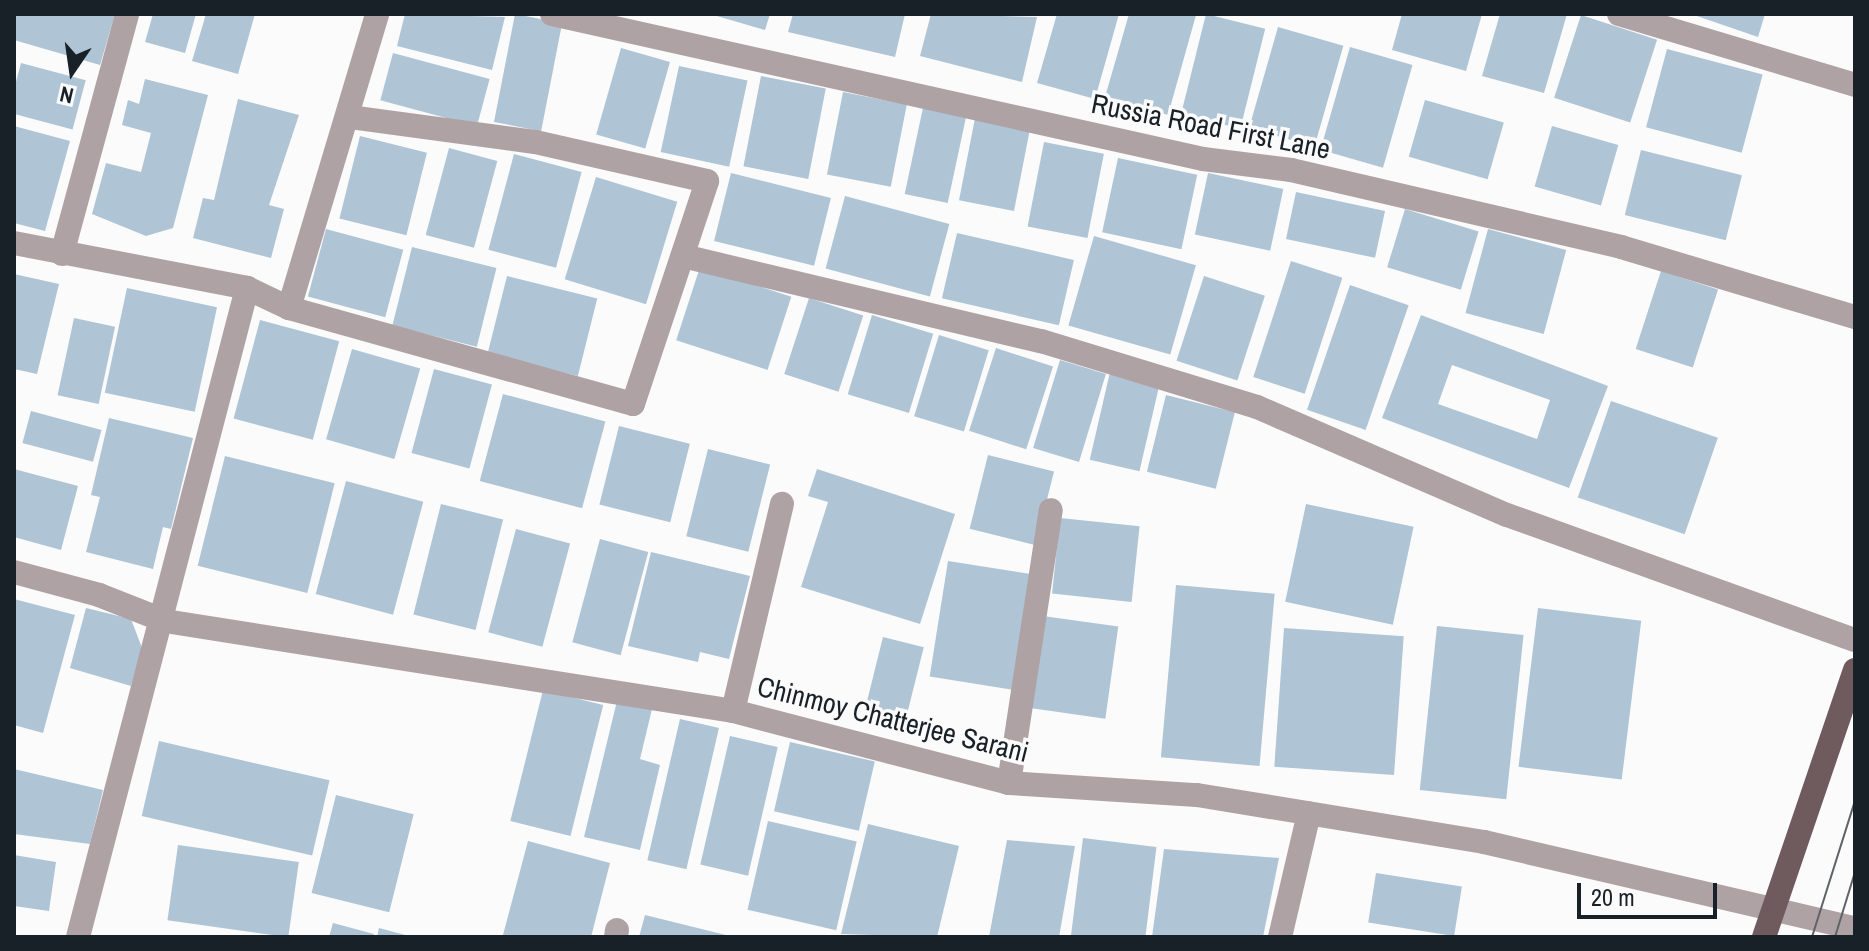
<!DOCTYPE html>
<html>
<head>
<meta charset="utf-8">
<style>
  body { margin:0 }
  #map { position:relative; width:1869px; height:951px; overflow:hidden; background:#fbfbfb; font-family:"Archivo Narrow",sans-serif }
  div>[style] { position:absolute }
  .building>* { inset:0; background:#afc4d5; transform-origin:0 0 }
  .minor>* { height:24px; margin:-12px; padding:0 12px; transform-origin:12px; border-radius:12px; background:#afa2a4 }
  .major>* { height:24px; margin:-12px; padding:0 12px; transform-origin:12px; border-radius:12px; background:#6f5a5d }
  .tram>* { height:2px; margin:-1px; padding:0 1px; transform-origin:1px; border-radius:1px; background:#5e6368 }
  span { translate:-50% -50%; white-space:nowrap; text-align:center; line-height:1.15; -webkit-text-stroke:7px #fbfbfb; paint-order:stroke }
  .street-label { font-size:28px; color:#192128 }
  .frame { position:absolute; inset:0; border:16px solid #192128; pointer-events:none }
  .north { position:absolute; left:32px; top:32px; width:80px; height:80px; -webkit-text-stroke:6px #fbfbfb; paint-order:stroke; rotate:193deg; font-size:22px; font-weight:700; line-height:32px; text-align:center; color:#192128 }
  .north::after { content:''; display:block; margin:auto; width:28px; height:36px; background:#192128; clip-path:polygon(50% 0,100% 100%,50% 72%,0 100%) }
  .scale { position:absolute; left:1577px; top:883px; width:140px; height:36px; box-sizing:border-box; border:4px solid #192128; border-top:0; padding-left:10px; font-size:24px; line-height:28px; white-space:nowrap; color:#192128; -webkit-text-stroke:6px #fbfbfb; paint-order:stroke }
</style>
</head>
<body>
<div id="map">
  <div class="building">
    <div style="clip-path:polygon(14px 14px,115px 14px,100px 65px,14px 40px)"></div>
    <div style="clip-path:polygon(153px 14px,196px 14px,185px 53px,145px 42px)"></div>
    <div style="clip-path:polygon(206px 14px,255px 14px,238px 74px,192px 61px)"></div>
    <div style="clip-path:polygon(405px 14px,505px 17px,492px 70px,397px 46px)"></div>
    <div style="left:515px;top:14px;width:48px;height:110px;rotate:11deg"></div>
    <div style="clip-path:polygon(710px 14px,770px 14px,765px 30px)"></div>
    <div style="clip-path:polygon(793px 14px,905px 14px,895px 57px,788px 32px)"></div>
    <div style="clip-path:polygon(931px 14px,1037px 17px,1022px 82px,920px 56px)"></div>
    <div style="clip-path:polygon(1057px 14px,1119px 14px,1095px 99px,1037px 83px)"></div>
    <div style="clip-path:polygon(1129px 14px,1196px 15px,1168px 115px,1105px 97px)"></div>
    <div style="left:1206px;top:14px;width:61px;height:103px;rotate:14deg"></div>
    <div style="clip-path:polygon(1402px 14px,1482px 14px,1466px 71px,1392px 50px)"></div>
    <div style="clip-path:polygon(1500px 14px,1567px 14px,1544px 93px,1482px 76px)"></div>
    <div style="clip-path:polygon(1691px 14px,1765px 14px,1758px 37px)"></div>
    <div style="left:1581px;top:15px;width:80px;height:87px;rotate:18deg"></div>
    <div style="left:1278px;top:27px;width:68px;height:105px;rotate:16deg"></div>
    <div style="left:1350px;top:47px;width:65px;height:107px;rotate:16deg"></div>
    <div style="left:621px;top:48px;width:51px;height:90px;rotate:16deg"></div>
    <div style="left:1667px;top:49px;width:99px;height:81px;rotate:15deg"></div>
    <div style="left:393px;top:53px;width:100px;height:49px;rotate:15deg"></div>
    <div style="left:21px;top:63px;width:67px;height:51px;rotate:15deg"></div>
    <div style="left:679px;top:66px;width:70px;height:88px;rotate:12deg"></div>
    <div style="left:761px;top:76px;width:66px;height:92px;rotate:11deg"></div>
    <div style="clip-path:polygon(145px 79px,208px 95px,173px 228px,146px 236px,92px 214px,106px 163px,141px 172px,151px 133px,122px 125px,128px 100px,139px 104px)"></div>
    <div style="left:843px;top:92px;width:65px;height:84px;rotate:11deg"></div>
    <div style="clip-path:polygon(238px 99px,299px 115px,269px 205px,284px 209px,271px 258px,193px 238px,203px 198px,214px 200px)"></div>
    <div style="left:1425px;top:100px;width:82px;height:59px;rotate:16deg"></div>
    <div style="left:924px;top:103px;width:44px;height:93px;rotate:12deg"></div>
    <div style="left:976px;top:113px;width:56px;height:89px;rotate:11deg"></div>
    <div style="clip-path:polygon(14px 126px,70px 141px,45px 231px,14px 223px)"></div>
    <div style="left:1552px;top:126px;width:69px;height:63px;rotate:16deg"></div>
    <div style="left:360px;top:136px;width:69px;height:85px;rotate:14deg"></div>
    <div style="left:1044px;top:142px;width:61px;height:86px;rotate:11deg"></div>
    <div style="left:449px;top:148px;width:50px;height:90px;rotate:15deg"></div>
    <div style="left:1641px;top:150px;width:104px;height:67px;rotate:14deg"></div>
    <div style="left:514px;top:154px;width:70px;height:99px;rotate:15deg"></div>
    <div style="left:1118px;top:158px;width:81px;height:76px;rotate:12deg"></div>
    <div style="left:731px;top:173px;width:103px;height:70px;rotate:14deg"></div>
    <div style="left:1208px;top:173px;width:77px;height:63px;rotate:12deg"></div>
    <div style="left:596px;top:177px;width:85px;height:107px;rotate:17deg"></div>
    <div style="left:1296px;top:192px;width:91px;height:48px;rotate:12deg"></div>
    <div style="left:845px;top:196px;width:108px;height:75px;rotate:15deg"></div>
    <div style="left:1405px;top:209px;width:77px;height:61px;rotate:17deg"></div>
    <div style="left:326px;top:229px;width:80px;height:70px;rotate:15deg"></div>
    <div style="left:1488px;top:229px;width:81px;height:87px;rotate:15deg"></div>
    <div style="left:957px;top:233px;width:120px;height:67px;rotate:13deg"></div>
    <div style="left:1094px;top:236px;width:106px;height:93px;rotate:16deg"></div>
    <div style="left:412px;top:247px;width:87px;height:81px;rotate:14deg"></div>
    <div style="left:1291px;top:261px;width:54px;height:122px;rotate:18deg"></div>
    <div style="left:700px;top:267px;width:96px;height:77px;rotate:18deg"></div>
    <div style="left:1661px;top:271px;width:60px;height:82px;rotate:18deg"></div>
    <div style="clip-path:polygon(14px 274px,59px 284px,37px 374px,14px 369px)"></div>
    <div style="left:507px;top:276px;width:93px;height:80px;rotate:14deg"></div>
    <div style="left:1204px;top:276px;width:64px;height:89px;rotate:18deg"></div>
    <div style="left:1350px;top:285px;width:62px;height:132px;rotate:19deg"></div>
    <div style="left:127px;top:288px;width:92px;height:107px;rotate:12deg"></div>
    <div style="left:809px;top:298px;width:57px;height:80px;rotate:18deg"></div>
    <div style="left:872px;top:315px;width:64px;height:83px;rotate:17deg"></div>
    <div style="clip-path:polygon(evenodd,1421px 315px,1608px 386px,1569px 488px,1382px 418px,1421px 315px,1452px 365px,1550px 400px,1537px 439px,1438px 404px,1452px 365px)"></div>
    <div style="left:74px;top:318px;width:42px;height:79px;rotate:12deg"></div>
    <div style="left:260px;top:320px;width:82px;height:102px;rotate:15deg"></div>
    <div style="left:939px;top:335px;width:52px;height:85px;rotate:17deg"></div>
    <div style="left:996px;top:348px;width:60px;height:87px;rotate:18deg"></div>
    <div style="left:352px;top:349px;width:71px;height:94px;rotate:16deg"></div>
    <div style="left:1060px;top:360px;width:48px;height:92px;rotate:17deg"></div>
    <div style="left:434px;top:369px;width:60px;height:87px;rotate:15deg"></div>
    <div style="left:1110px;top:372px;width:51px;height:90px;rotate:13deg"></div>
    <div style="left:503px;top:394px;width:106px;height:90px;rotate:15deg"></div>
    <div style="left:1166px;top:395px;width:71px;height:79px;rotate:14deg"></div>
    <div style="left:1611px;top:401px;width:113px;height:102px;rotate:19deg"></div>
    <div style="left:31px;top:411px;width:73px;height:33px;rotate:15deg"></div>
    <div style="clip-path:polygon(109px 418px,193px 438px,171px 529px,163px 527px,153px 569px,86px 552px,100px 497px,91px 495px)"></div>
    <div style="left:619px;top:426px;width:73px;height:81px;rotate:14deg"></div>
    <div style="left:708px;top:449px;width:64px;height:90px;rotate:14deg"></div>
    <div style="left:988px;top:455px;width:68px;height:76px;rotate:14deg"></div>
    <div style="left:225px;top:456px;width:113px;height:113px;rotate:14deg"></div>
    <div style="clip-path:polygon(14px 469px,78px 486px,61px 550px,14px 537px)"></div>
    <div style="clip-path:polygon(817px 469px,955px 514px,920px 624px,801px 587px,828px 502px,808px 496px)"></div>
    <div style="left:346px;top:481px;width:80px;height:117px;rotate:15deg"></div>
    <div style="left:441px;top:504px;width:64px;height:114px;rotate:14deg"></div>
    <div style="left:1306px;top:504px;width:110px;height:100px;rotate:12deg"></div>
    <div style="left:1060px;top:518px;width:80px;height:76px;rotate:6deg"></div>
    <div style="left:516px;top:529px;width:56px;height:107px;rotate:15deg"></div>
    <div style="left:600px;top:539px;width:50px;height:107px;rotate:15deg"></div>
    <div style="clip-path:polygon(651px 552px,750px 576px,729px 659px,700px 652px,698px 662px,628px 646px)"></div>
    <div style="left:948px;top:561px;width:87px;height:117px;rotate:9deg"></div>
    <div style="left:1176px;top:585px;width:99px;height:173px;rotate:5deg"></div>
    <div style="clip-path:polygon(14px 599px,75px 615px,43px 733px,14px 725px)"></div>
    <div style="clip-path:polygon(86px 608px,131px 619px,142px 648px,131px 686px,70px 668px)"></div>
    <div style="left:1538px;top:608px;width:104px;height:160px;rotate:7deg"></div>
    <div style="left:1043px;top:616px;width:76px;height:93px;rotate:8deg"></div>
    <div style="left:1437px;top:626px;width:87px;height:165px;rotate:6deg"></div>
    <div style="left:1284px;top:628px;width:120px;height:139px;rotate:4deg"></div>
    <div style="left:883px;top:637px;width:42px;height:79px;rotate:14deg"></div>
    <div style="left:543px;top:690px;width:62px;height:135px;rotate:14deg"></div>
    <div style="clip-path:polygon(617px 701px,652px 709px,640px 759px,660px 765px,640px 850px,584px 837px)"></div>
    <div style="left:680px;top:719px;width:40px;height:145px;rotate:13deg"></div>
    <div style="left:730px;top:736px;width:49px;height:132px;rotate:13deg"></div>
    <div style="left:159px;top:741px;width:175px;height:77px;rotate:13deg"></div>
    <div style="left:790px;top:742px;width:87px;height:71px;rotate:13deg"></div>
    <div style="clip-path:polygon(14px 769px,103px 790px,90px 844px,14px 834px)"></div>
    <div style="left:336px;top:795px;width:80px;height:101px;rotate:14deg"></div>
    <div style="left:768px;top:821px;width:91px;height:91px;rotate:13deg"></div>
    <div style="clip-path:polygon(868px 824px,959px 846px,937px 937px,841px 934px)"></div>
    <div style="left:1083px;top:838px;width:74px;height:100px;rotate:7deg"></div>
    <div style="clip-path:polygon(1007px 840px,1075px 846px,1059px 937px,989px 937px)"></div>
    <div style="clip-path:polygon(528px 841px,610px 863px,591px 937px,503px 935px)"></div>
    <div style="left:178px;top:845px;width:122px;height:76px;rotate:8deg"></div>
    <div style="clip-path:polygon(1164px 849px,1279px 858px,1263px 937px,1152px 937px)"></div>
    <div style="clip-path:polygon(14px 855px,56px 862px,49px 911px,14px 906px)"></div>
    <div style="left:1376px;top:873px;width:87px;height:50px;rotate:9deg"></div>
    <div style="clip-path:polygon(645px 915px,730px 936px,730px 937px,639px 937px)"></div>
    <div style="clip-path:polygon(333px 923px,374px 934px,373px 937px,329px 937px)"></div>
    <div style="clip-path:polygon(379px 928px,409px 936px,409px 937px,377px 937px)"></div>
  </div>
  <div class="minor">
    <div style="left:552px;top:14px;width:667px;rotate:12.56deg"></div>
    <div style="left:1203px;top:159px;width:89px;rotate:7.1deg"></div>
    <div style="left:1291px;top:170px;width:339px;rotate:13.1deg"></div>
    <div style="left:1621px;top:247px;width:244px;rotate:16.7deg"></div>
    <div style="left:1619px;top:14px;width:246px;rotate:16.7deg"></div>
    <div style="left:14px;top:243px;width:237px;rotate:10.9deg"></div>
    <div style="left:247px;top:288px;width:47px;rotate:25.5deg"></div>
    <div style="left:289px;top:308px;width:357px;rotate:15.6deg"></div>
    <div style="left:633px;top:404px;width:235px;rotate:-71.6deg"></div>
    <div style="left:707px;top:181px;width:176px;rotate:-167.2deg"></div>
    <div style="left:535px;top:142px;width:186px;rotate:-172.3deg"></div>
    <div style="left:62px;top:254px;width:249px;rotate:-74.8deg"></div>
    <div style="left:683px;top:256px;width:368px;rotate:13.4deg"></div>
    <div style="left:1041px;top:341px;width:226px;rotate:17deg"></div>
    <div style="left:1257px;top:407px;width:272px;rotate:23.4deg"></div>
    <div style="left:1507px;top:515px;width:370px;rotate:19.8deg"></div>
    <div style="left:289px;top:308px;width:307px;rotate:-73.3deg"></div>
    <div style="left:14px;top:572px;width:88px;rotate:15.1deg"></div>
    <div style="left:99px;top:595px;width:71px;rotate:21.5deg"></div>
    <div style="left:165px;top:621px;width:575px;rotate:9deg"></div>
    <div style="left:733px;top:711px;width:285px;rotate:14.6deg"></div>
    <div style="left:1009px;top:783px;width:188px;rotate:3.7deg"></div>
    <div style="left:1197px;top:795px;width:291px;rotate:9.3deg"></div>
    <div style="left:1484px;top:842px;width:381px;rotate:13.1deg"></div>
    <div style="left:733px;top:711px;width:213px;rotate:-76.7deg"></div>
    <div style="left:1009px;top:783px;width:276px;rotate:-81.3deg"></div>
    <div style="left:78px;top:937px;width:671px;rotate:-75.4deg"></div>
    <div style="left:616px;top:937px;width:7px;rotate:-82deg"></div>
    <div style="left:1280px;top:937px;width:127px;rotate:-76.8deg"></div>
  </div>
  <div class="major">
    <div style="left:1764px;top:937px;width:282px;rotate:-71.2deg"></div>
  </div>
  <div class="tram">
    <div style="left:1812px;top:937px;width:143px;rotate:-72.5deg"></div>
    <div style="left:1835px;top:937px;width:68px;rotate:-72.9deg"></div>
  </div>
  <div class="street-label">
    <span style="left:1211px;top:126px;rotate:11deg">Russia Road First Lane</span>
    <span style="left:893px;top:719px;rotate:14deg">Chinmoy Chatterjee Sarani</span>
  </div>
  <div class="frame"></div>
  <div class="north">N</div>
  <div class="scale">20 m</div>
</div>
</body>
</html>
